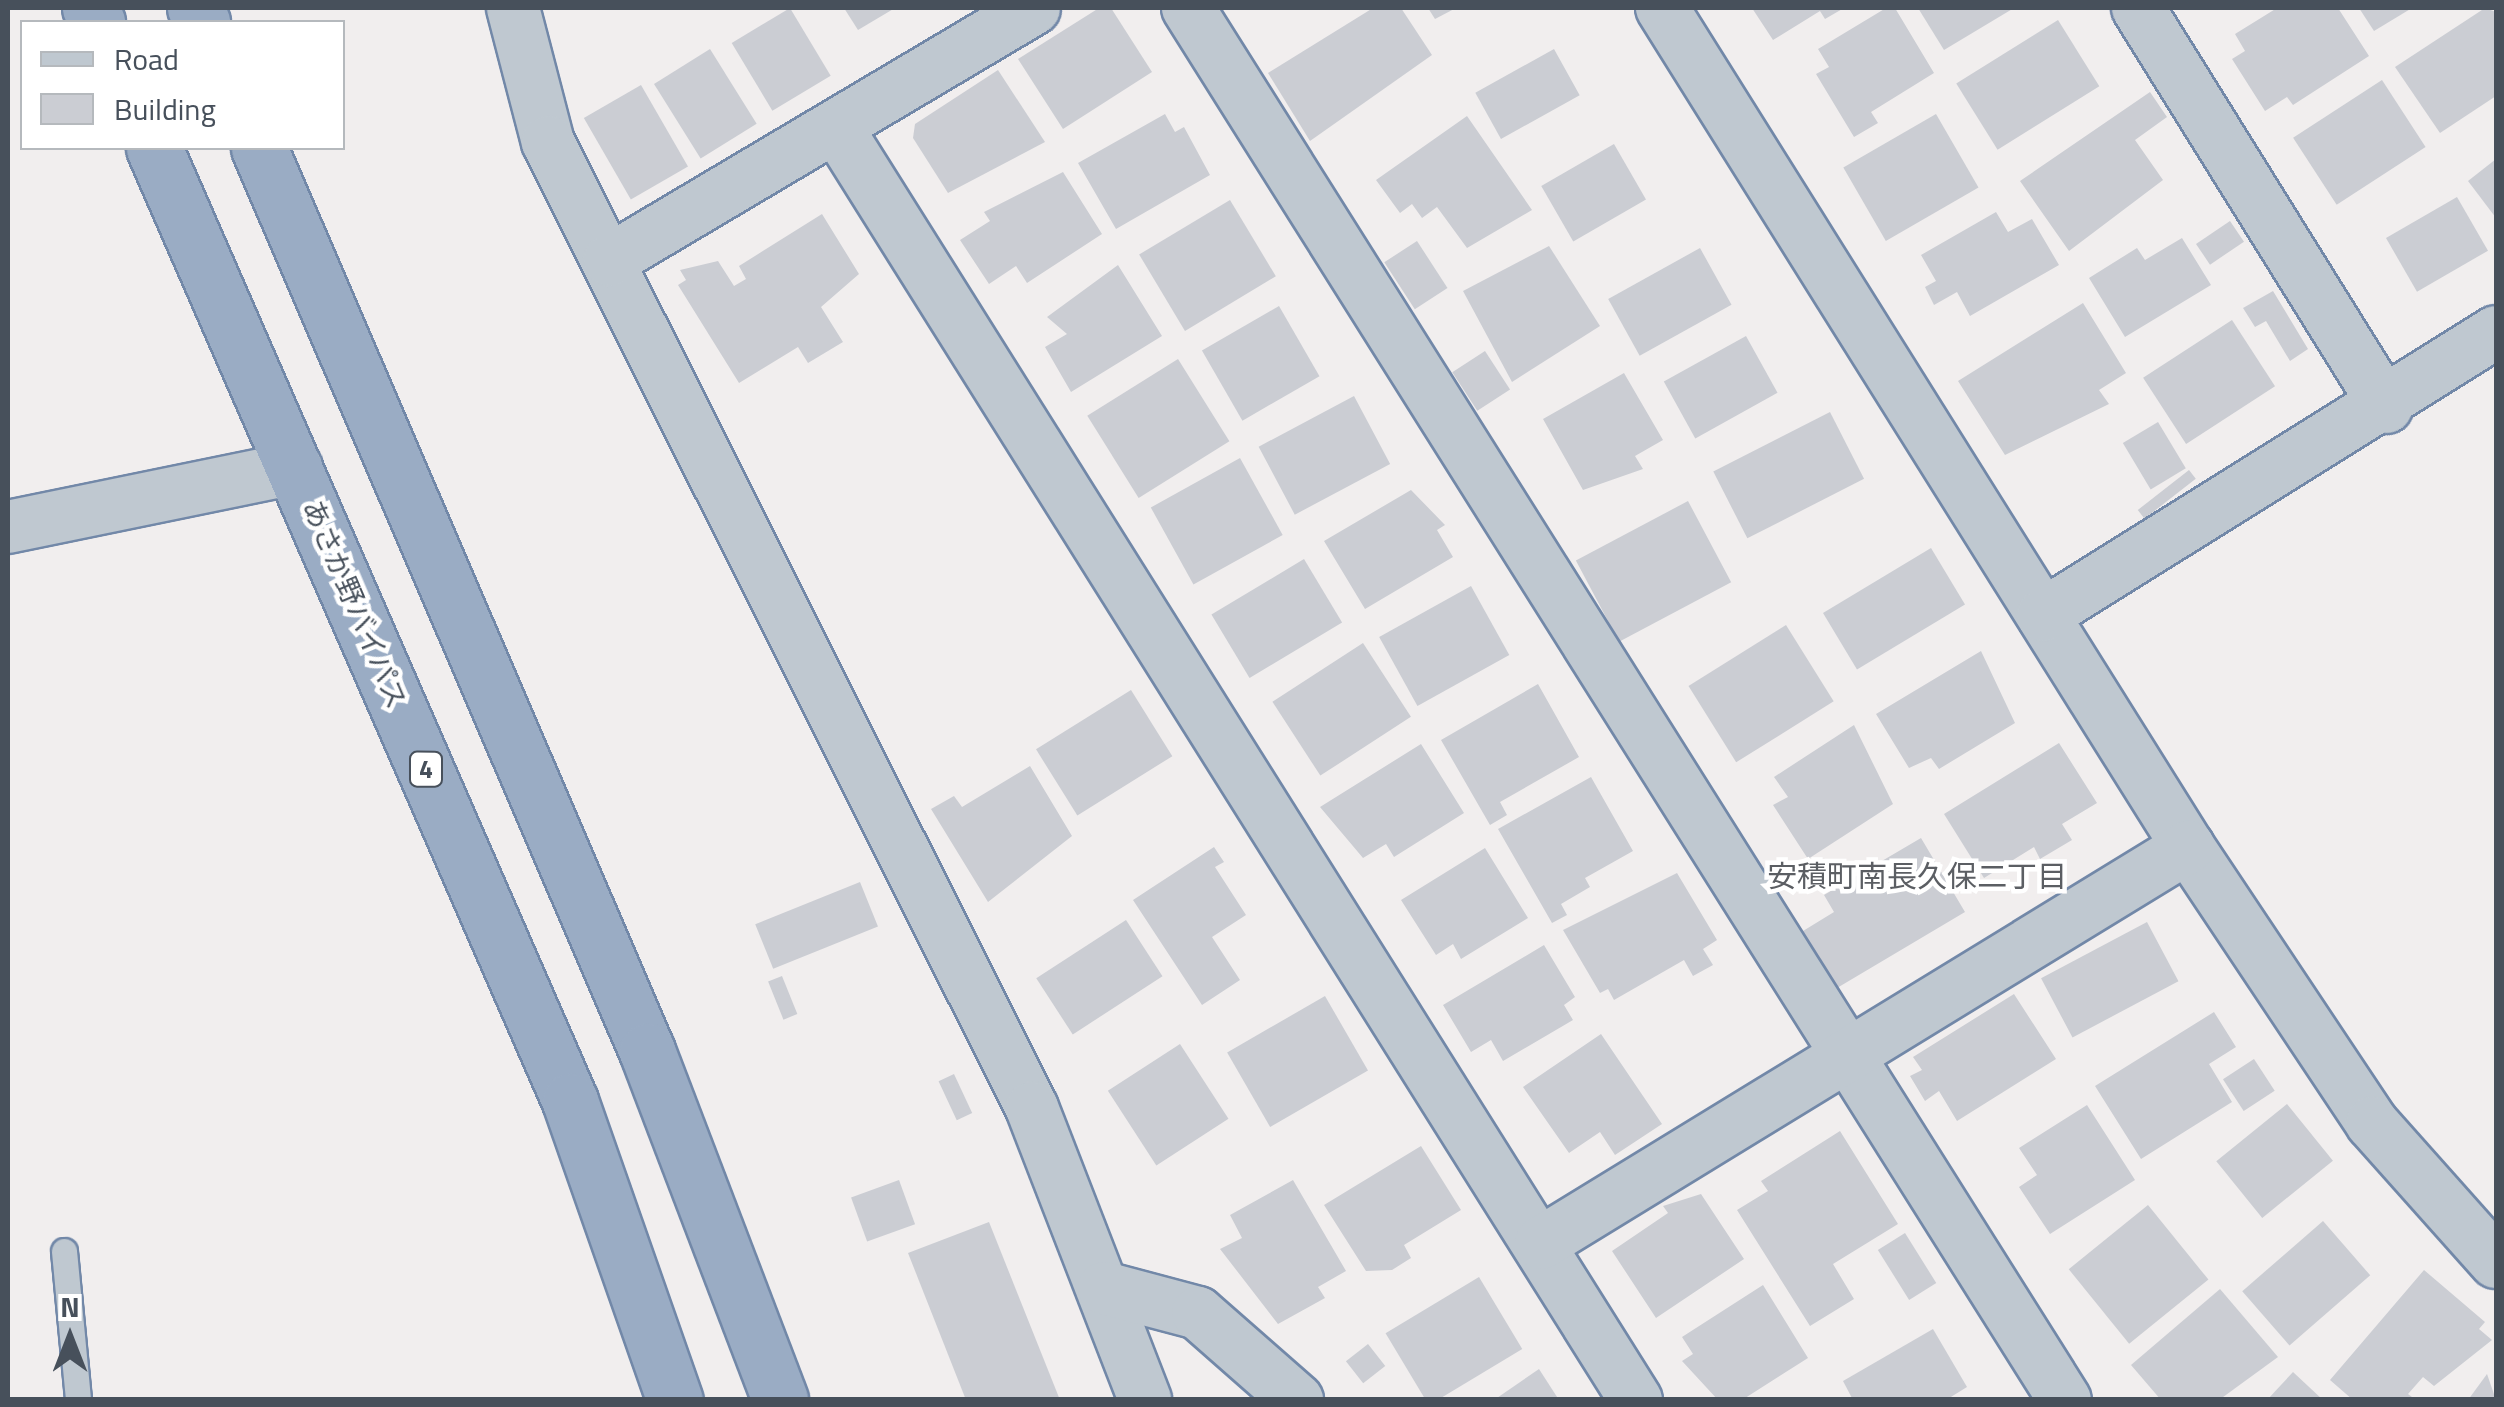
<!DOCTYPE html>
<html>
<head>
<meta charset="utf-8">
<style>
  body { margin:0 }
  #map { position:relative; width:2504px; height:1407px; overflow:hidden; background:#f1eeee; font-family:"Titillium Web","Noto Sans JP",sans-serif }
  div>[style] { position:absolute }
  .building>* { inset:0; background:#cbcdd3; transform-origin:0 0 }
  .roads { filter:drop-shadow(2px 0 #7288a8) drop-shadow(-2px 0 #7288a8) drop-shadow(0 2px #7288a8) drop-shadow(0 -2px #7288a8) }
  .service>* { height:25px; margin:-12.5px; padding:0 12.5px; transform-origin:12.5px; border-radius:12.5px; background:#bfc8d0 }
  .minor>* { height:52px; margin:-26px; padding:0 26px; transform-origin:26px; border-radius:26px; background:#bfc8d0 }
  .trunk>* { height:55px; margin:-27.5px; padding:0 27.5px; transform-origin:27.5px; border-radius:27.5px; background:#9aacc4 }
  span { translate:-50% -50%; white-space:nowrap; text-align:center; line-height:1.15; -webkit-text-stroke:9px #fff; paint-order:stroke }
  .shield-label span { padding:2px 8px; background:#fff; border:2px solid; border-radius:8px; -webkit-text-stroke-width:0 }
  .shield-label { font-size:25px; color:#47505b; font-weight:700 }
  .street-label { font-size:28px; color:#47505b }
  .neighbourhood-label { font-size:30px; color:#5b5e63 }
  .frame { position:absolute; inset:0; border:10px solid #47505b; pointer-events:none }
  .legend { position:absolute; left:20px; top:20px; width:325px; height:130px; box-sizing:border-box; background:#fff; border:2px solid #b5b9bd; margin:0; padding:12px 18px; list-style:none; font-size:30px; color:#47505b }
  .legend li { display:flex; align-items:center; gap:20px; height:50px }
  .legend b { width:50px; border:2px solid #b5b9bd }
  .north { position:absolute; left:20px; top:1287px; width:100px; height:100px; -webkit-text-stroke:8px #fff; paint-order:stroke; rotate:0deg; font-size:28px; font-weight:700; line-height:40px; text-align:center; color:#47505b }
  .north::after { content:''; display:block; margin:auto; width:35px; height:45px; background:#47505b; clip-path:polygon(50% 0,100% 100%,50% 72%,0 100%) }
</style>
</head>
<body>
<div id="map">
  <div class="building">
    <div style="left:790px;top:8px;width:79px;height:68px;rotate:59deg"></div>
    <div style="clip-path:polygon(844px 8px,895px 8px,858px 30px)"></div>
    <div style="clip-path:polygon(1099px 8px,1111px 8px,1152px 72px,1063px 129px,1018px 59px)"></div>
    <div style="clip-path:polygon(1373px 8px,1401px 8px,1432px 55px,1310px 141px,1268px 73px)"></div>
    <div style="clip-path:polygon(1428px 8px,1456px 8px,1435px 19px)"></div>
    <div style="clip-path:polygon(1752px 8px,1844px 8px,1825px 19px,1820px 11px,1773px 40px)"></div>
    <div style="clip-path:polygon(1886px 8px,1895px 8px,1934px 73px,1871px 112px,1878px 123px,1854px 137px,1816px 74px,1829px 67px,1818px 49px)"></div>
    <div style="clip-path:polygon(1918px 8px,2014px 8px,1944px 50px)"></div>
    <div style="clip-path:polygon(2277px 8px,2338px 8px,2369px 56px,2293px 105px,2287px 97px,2265px 111px,2232px 59px,2245px 51px,2235px 34px)"></div>
    <div style="clip-path:polygon(2359px 8px,2412px 8px,2374px 31px)"></div>
    <div style="clip-path:polygon(2485px 8px,2496px 12px,2496px 96px,2440px 133px,2395px 67px)"></div>
    <div style="left:2058px;top:20px;width:78px;height:120px;rotate:58deg"></div>
    <div style="left:710px;top:49px;width:88px;height:66px;rotate:58deg"></div>
    <div style="left:1554px;top:49px;width:53px;height:90px;rotate:61deg"></div>
    <div style="clip-path:polygon(998px 70px,1045px 142px,948px 193px,913px 138px,915px 124px)"></div>
    <div style="left:2382px;top:80px;width:80px;height:106px;rotate:57deg"></div>
    <div style="left:641px;top:85px;width:94px;height:66px;rotate:60deg"></div>
    <div style="clip-path:polygon(2150px 92px,2167px 117px,2135px 140px,2163px 180px,2069px 251px,2020px 181px)"></div>
    <div style="clip-path:polygon(1165px 114px,1175px 132px,1184px 127px,1210px 175px,1116px 229px,1078px 163px)"></div>
    <div style="left:1936px;top:114px;width:85px;height:107px;rotate:60deg"></div>
    <div style="clip-path:polygon(1467px 116px,1532px 210px,1467px 248px,1437px 207px,1422px 218px,1412px 204px,1400px 213px,1376px 180px)"></div>
    <div style="left:1614px;top:144px;width:64px;height:84px;rotate:60deg"></div>
    <div style="clip-path:polygon(2496px 159px,2496px 218px,2468px 181px)"></div>
    <div style="clip-path:polygon(1063px 172px,1102px 234px,1027px 283px,1016px 266px,989px 284px,960px 240px,990px 221px,984px 212px)"></div>
    <div style="left:2457px;top:197px;width:62px;height:82px;rotate:60deg"></div>
    <div style="left:1230px;top:200px;width:89px;height:106px;rotate:59deg"></div>
    <div style="clip-path:polygon(1996px 212px,2008px 232px,2032px 219px,2059px 265px,1970px 316px,1957px 292px,1934px 305px,1925px 287px,1936px 281px,1921px 255px)"></div>
    <div style="clip-path:polygon(822px 214px,859px 274px,821px 307px,843px 342px,808px 363px,798px 347px,739px 383px,678px 285px,686px 280px,680px 270px,718px 261px,734px 286px,746px 279px,739px 266px)"></div>
    <div style="left:2230px;top:221px;width:25px;height:41px;rotate:56deg"></div>
    <div style="clip-path:polygon(2182px 238px,2211px 285px,2125px 337px,2089px 278px,2137px 248px,2145px 260px)"></div>
    <div style="left:1417px;top:241px;width:56px;height:39px;rotate:57deg"></div>
    <div style="clip-path:polygon(1549px 246px,1600px 326px,1512px 382px,1463px 291px)"></div>
    <div style="left:1700px;top:248px;width:65px;height:105px;rotate:61deg"></div>
    <div style="clip-path:polygon(1118px 265px,1162px 336px,1071px 392px,1045px 347px,1067px 334px,1047px 317px)"></div>
    <div style="clip-path:polygon(2273px 291px,2308px 349px,2290px 361px,2266px 321px,2255px 327px,2243px 308px)"></div>
    <div style="clip-path:polygon(2083px 303px,2126px 373px,2099px 390px,2109px 404px,2005px 455px,1958px 381px)"></div>
    <div style="left:1279px;top:306px;width:81px;height:89px;rotate:60deg"></div>
    <div style="left:2232px;top:320px;width:79px;height:106px;rotate:57deg"></div>
    <div style="left:1746px;top:336px;width:65px;height:94px;rotate:61deg"></div>
    <div style="left:1485px;top:351px;width:46px;height:39px;rotate:57deg"></div>
    <div style="left:1178px;top:359px;width:97px;height:107px;rotate:58deg"></div>
    <div style="clip-path:polygon(1624px 373px,1663px 440px,1635px 456px,1643px 469px,1583px 490px,1543px 419px)"></div>
    <div style="left:1354px;top:396px;width:77px;height:108px;rotate:62deg"></div>
    <div style="left:1830px;top:412px;width:75px;height:131px;rotate:63deg"></div>
    <div style="left:2158px;top:422px;width:54px;height:41px;rotate:59deg"></div>
    <div style="left:1240px;top:458px;width:88px;height:102px;rotate:61deg"></div>
    <div style="left:2189px;top:470px;width:11px;height:65px;rotate:52deg"></div>
    <div style="clip-path:polygon(1411px 490px,1445px 525px,1437px 530px,1453px 557px,1365px 609px,1324px 541px)"></div>
    <div style="left:1688px;top:501px;width:92px;height:127px;rotate:62deg"></div>
    <div style="left:1931px;top:548px;width:66px;height:126px;rotate:59deg"></div>
    <div style="left:1304px;top:559px;width:74px;height:108px;rotate:59deg"></div>
    <div style="left:1471px;top:586px;width:79px;height:105px;rotate:61deg"></div>
    <div style="left:1786px;top:625px;width:90px;height:115px;rotate:58deg"></div>
    <div style="left:1363px;top:643px;width:88px;height:108px;rotate:57deg"></div>
    <div style="clip-path:polygon(1981px 651px,2015px 723px,1939px 769px,1931px 758px,1909px 768px,1876px 714px)"></div>
    <div style="clip-path:polygon(1538px 684px,1579px 757px,1500px 802px,1507px 815px,1490px 825px,1441px 740px)"></div>
    <div style="left:1131px;top:690px;width:78px;height:112px;rotate:58deg"></div>
    <div style="clip-path:polygon(1854px 725px,1893px 804px,1808px 859px,1773px 805px,1788px 797px,1774px 777px)"></div>
    <div style="clip-path:polygon(2059px 743px,2097px 803px,2062px 824px,2072px 840px,2040px 859px,2034px 847px,1984px 878px,1944px 814px)"></div>
    <div style="clip-path:polygon(1421px 744px,1464px 813px,1394px 857px,1386px 844px,1363px 858px,1320px 807px)"></div>
    <div style="clip-path:polygon(1030px 766px,1072px 836px,988px 902px,931px 809px,954px 796px,962px 807px)"></div>
    <div style="clip-path:polygon(1591px 777px,1633px 851px,1585px 878px,1590px 887px,1561px 904px,1567px 915px,1552px 923px,1498px 829px)"></div>
    <div style="clip-path:polygon(1921px 838px,1965px 912px,1837px 988px,1803px 931px,1834px 912px,1824px 895px)"></div>
    <div style="clip-path:polygon(1214px 847px,1224px 862px,1215px 867px,1246px 915px,1212px 937px,1240px 980px,1202px 1005px,1133px 900px)"></div>
    <div style="clip-path:polygon(1485px 848px,1528px 918px,1461px 959px,1453px 944px,1436px 955px,1401px 900px)"></div>
    <div style="clip-path:polygon(1677px 873px,1717px 940px,1703px 949px,1713px 965px,1693px 976px,1684px 960px,1614px 1000px,1608px 989px,1600px 993px,1563px 930px)"></div>
    <div style="left:860px;top:882px;width:48px;height:113px;rotate:68deg"></div>
    <div style="left:1126px;top:920px;width:67px;height:107px;rotate:57deg"></div>
    <div style="left:2147px;top:922px;width:67px;height:120px;rotate:62deg"></div>
    <div style="clip-path:polygon(1544px 945px,1575px 997px,1564px 1005px,1573px 1020px,1503px 1061px,1491px 1040px,1471px 1052px,1443px 1005px)"></div>
    <div style="left:782px;top:976px;width:41px;height:15px;rotate:68deg"></div>
    <div style="clip-path:polygon(2014px 994px,2056px 1059px,1957px 1121px,1939px 1091px,1925px 1101px,1910px 1076px,1922px 1070px,1913px 1057px)"></div>
    <div style="left:1325px;top:996px;width:86px;height:113px;rotate:60deg"></div>
    <div style="clip-path:polygon(2214px 1012px,2236px 1047px,2209px 1064px,2232px 1102px,2141px 1159px,2095px 1086px)"></div>
    <div style="clip-path:polygon(1601px 1034px,1662px 1124px,1615px 1155px,1600px 1132px,1569px 1153px,1523px 1087px)"></div>
    <div style="left:1180px;top:1044px;width:89px;height:86px;rotate:57deg"></div>
    <div style="left:2254px;top:1059px;width:38px;height:37px;rotate:57deg"></div>
    <div style="left:954px;top:1074px;width:43px;height:17px;rotate:65deg"></div>
    <div style="left:2287px;top:1104px;width:73px;height:91px;rotate:51deg"></div>
    <div style="clip-path:polygon(2087px 1105px,2135px 1180px,2050px 1234px,2019px 1187px,2037px 1175px,2019px 1148px)"></div>
    <div style="clip-path:polygon(1840px 1131px,1898px 1224px,1833px 1264px,1854px 1299px,1810px 1326px,1737px 1210px,1768px 1191px,1761px 1181px)"></div>
    <div style="clip-path:polygon(1421px 1146px,1461px 1210px,1404px 1245px,1411px 1258px,1392px 1270px,1366px 1271px,1324px 1205px)"></div>
    <div style="left:899px;top:1180px;width:47px;height:51px;rotate:70deg"></div>
    <div style="clip-path:polygon(1293px 1180px,1346px 1271px,1318px 1287px,1325px 1298px,1278px 1324px,1220px 1249px,1242px 1238px,1230px 1215px)"></div>
    <div style="clip-path:polygon(1701px 1194px,1744px 1259px,1656px 1318px,1612px 1251px,1668px 1213px,1663px 1206px)"></div>
    <div style="left:2148px;top:1205px;width:96px;height:102px;rotate:51deg"></div>
    <div style="left:2323px;top:1221px;width:72px;height:107px;rotate:49deg"></div>
    <div style="clip-path:polygon(989px 1222px,1060px 1400px,966px 1400px,908px 1253px)"></div>
    <div style="left:1905px;top:1233px;width:59px;height:32px;rotate:58deg"></div>
    <div style="clip-path:polygon(2424px 1270px,2485px 1322px,2479px 1329px,2492px 1340px,2434px 1386px,2423px 1377px,2408px 1394px,2416px 1400px,2353px 1400px,2330px 1380px)"></div>
    <div style="left:1479px;top:1277px;width:84px;height:109px;rotate:59deg"></div>
    <div style="clip-path:polygon(1763px 1285px,1808px 1358px,1742px 1400px,1718px 1400px,1682px 1361px,1693px 1354px,1682px 1337px)"></div>
    <div style="clip-path:polygon(2220px 1289px,2278px 1357px,2219px 1400px,2161px 1400px,2131px 1365px)"></div>
    <div style="clip-path:polygon(1933px 1329px,1967px 1387px,1946px 1400px,1853px 1400px,1843px 1381px)"></div>
    <div style="left:1368px;top:1344px;width:28px;height:28px;rotate:52deg"></div>
    <div style="clip-path:polygon(1539px 1369px,1559px 1400px,1494px 1400px)"></div>
    <div style="clip-path:polygon(2293px 1372px,2323px 1400px,2267px 1400px)"></div>
    <div style="clip-path:polygon(2487px 1374px,2496px 1400px,2468px 1400px)"></div>
  </div>
  <div class="roads">
    <div class="service">
      <div style="left:64px;top:1251px;width:150px;rotate:84.6deg"></div>
    </div>
    <div class="minor">
      <div style="left:513px;top:8px;width:138px;rotate:75.4deg"></div>
      <div style="left:548px;top:142px;width:1080px;rotate:63.39deg"></div>
      <div style="left:1032px;top:1108px;width:313px;rotate:68.8deg"></div>
      <div style="left:1188px;top:8px;width:1645px;rotate:57.79deg"></div>
      <div style="left:1662px;top:8px;width:990px;rotate:57.91deg"></div>
      <div style="left:2188px;top:847px;width:332px;rotate:56.3deg"></div>
      <div style="left:2372px;top:1123px;width:186px;rotate:48.3deg"></div>
      <div style="left:2138px;top:8px;width:470px;rotate:58.1deg"></div>
      <div style="left:838px;top:130px;width:1500px;rotate:57.86deg"></div>
      <div style="left:610px;top:260px;width:493px;rotate:-30.7deg"></div>
      <div style="left:8px;top:527px;width:294px;rotate:-11.6deg"></div>
      <div style="left:2043px;top:615px;width:534px;rotate:-31.99deg"></div>
      <div style="left:1541px;top:1243px;width:759px;rotate:-31.47deg"></div>
      <div style="left:1104px;top:1288px;width:97px;rotate:14.9deg"></div>
      <div style="left:1198px;top:1313px;width:132px;rotate:41.3deg"></div>
    </div>
    <div class="trunk">
      <div style="left:90px;top:8px;width:16px;rotate:63deg"></div>
      <div style="left:195px;top:8px;width:16px;rotate:63deg"></div>
      <div style="left:154px;top:148px;width:1040px;rotate:66.42deg"></div>
      <div style="left:570px;top:1101px;width:317px;rotate:70.7deg"></div>
      <div style="left:259px;top:148px;width:983px;rotate:66.75deg"></div>
      <div style="left:647px;top:1051px;width:373px;rotate:69.1deg"></div>
    </div>
  </div>
  <div class="shield-label">
    <span style="left:426px;top:769px">4</span>
  </div>
  <div class="street-label">
    <span style="left:355px;top:604px;rotate:67deg">あさか野バイパス</span>
  </div>
  <div class="neighbourhood-label">
    <span style="left:1917px;top:876px">安積町南長久保二丁目</span>
  </div>
  <div class="frame"></div>
  <ul class="legend">
  <li><b style="height:12px;background:#bfc8d0"></b>Road</li>
  <li><b style="height:28px;background:#cbcdd3"></b>Building</li>
  </ul>
  <div class="north">N</div>
</div>
</body>
</html>
